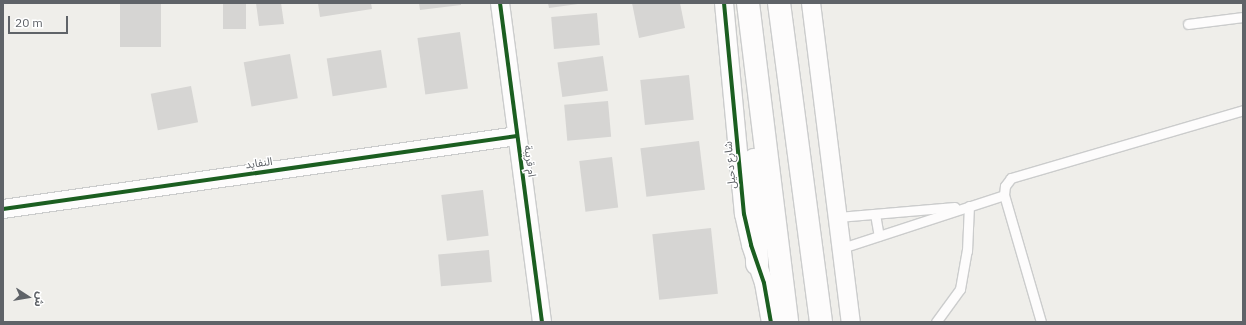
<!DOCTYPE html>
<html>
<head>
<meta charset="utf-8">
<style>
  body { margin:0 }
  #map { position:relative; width:1246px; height:325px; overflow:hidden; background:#efeeea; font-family:"IBM Plex Sans","Noto Sans Arabic",sans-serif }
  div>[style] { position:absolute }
  .building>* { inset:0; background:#d6d5d3; transform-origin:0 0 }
  .roads { filter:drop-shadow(1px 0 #cbcccc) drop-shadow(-1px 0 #cbcccc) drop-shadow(0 1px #cbcccc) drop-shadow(0 -1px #cbcccc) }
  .service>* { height:9px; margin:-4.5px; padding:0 4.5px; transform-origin:4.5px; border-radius:4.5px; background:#fdfcfc }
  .minor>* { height:18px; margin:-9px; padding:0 9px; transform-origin:9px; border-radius:9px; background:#fdfcfc }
  .secondary>* { height:22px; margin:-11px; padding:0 11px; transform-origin:11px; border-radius:11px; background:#fdfcfc }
  .cycleway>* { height:4px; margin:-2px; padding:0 2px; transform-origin:2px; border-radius:2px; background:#1b5e20 }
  span { translate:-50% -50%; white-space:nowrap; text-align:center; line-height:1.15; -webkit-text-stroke:3px #fff; paint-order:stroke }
  .street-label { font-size:11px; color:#5f6368 }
  .frame { position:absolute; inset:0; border:4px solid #5f6368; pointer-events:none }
  .north { position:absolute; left:8px; top:277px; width:40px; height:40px; -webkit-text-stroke:3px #fff; paint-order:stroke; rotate:102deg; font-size:11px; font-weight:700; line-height:16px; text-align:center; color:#5f6368 }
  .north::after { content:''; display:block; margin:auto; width:14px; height:18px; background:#5f6368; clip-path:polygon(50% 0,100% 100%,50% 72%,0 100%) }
  .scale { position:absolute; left:8px; top:16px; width:60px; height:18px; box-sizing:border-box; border:2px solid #5f6368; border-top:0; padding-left:5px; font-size:12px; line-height:14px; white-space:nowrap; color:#5f6368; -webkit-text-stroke:3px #fff; paint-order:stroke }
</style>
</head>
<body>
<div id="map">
  <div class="building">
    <div style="left:120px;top:3px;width:41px;height:44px"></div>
    <div style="left:223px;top:3px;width:23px;height:26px"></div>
    <div style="clip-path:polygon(256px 3px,281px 3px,284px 24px,259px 26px)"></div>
    <div style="clip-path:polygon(318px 3px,371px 3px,372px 9px,320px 17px)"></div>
    <div style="clip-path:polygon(419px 3px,461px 3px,461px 5px,420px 10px)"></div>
    <div style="clip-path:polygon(548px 3px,578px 3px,578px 4px,549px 8px)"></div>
    <div style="clip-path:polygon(632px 3px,680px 3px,685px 28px,639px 38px)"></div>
    <div style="left:597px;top:13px;width:32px;height:46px;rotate:85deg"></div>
    <div style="left:460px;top:32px;width:57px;height:43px;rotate:82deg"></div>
    <div style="left:381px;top:50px;width:38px;height:55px;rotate:81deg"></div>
    <div style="left:290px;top:54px;width:45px;height:47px;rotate:80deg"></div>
    <div style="left:603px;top:56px;width:35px;height:46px;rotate:82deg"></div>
    <div style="left:689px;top:75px;width:45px;height:49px;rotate:84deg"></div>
    <div style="left:191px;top:86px;width:37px;height:41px;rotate:79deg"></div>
    <div style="left:608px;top:101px;width:36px;height:44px;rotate:85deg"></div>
    <div style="left:699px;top:141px;width:49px;height:59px;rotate:83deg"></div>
    <div style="left:612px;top:157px;width:51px;height:33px;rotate:83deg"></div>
    <div style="left:483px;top:190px;width:46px;height:42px;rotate:83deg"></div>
    <div style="left:711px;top:228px;width:66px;height:59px;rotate:84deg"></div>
    <div style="left:489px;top:250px;width:32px;height:51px;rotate:85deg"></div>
  </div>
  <div class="roads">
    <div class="service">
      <div style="left:1188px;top:24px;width:55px;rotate:-7.3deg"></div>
      <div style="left:875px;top:214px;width:22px;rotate:80deg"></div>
      <div style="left:838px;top:217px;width:117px;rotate:-4.9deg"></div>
      <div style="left:842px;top:248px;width:170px;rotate:-18.1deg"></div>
      <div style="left:936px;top:322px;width:41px;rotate:-54deg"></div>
      <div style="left:960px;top:289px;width:39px;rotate:-80deg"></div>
      <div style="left:967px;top:251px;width:45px;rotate:-87.5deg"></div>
      <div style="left:1041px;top:322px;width:132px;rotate:-106.2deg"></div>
      <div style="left:1004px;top:195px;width:9px;rotate:-84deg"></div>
      <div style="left:1005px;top:186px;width:10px;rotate:-53deg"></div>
      <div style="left:1011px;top:178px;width:242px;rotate:-16.3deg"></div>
    </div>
    <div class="minor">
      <div style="left:500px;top:3px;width:322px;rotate:82.5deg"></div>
      <div style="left:724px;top:3px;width:212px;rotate:84.6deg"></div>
      <div style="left:744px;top:214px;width:32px;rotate:77deg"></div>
      <div style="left:751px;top:245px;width:40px;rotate:71.1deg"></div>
      <div style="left:764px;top:283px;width:40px;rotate:80deg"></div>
      <div style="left:811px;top:3px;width:321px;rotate:82.9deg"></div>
      <div style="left:3px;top:209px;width:519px;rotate:-8.08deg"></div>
    </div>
    <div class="secondary">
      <div style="left:748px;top:3px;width:321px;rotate:83deg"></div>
      <div style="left:779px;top:3px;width:322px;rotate:82.5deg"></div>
      <div style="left:754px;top:160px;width:104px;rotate:88.3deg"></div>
    </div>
  </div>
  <div class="cycleway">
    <div style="left:500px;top:3px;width:322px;rotate:82.5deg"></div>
    <div style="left:724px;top:3px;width:212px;rotate:84.6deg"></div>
    <div style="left:744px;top:214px;width:32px;rotate:77deg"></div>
    <div style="left:751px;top:245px;width:40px;rotate:71.1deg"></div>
    <div style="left:764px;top:283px;width:40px;rotate:80deg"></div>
    <div style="left:3px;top:209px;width:519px;rotate:-8.08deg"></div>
  </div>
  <div class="street-label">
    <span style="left:530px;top:161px;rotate:82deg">ام قريبة</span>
    <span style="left:259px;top:163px;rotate:-8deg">النفايد</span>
    <span style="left:730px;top:165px;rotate:-95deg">شارع دحيل</span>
  </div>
  <div class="frame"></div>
  <div class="north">ش</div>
  <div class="scale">20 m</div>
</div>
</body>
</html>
